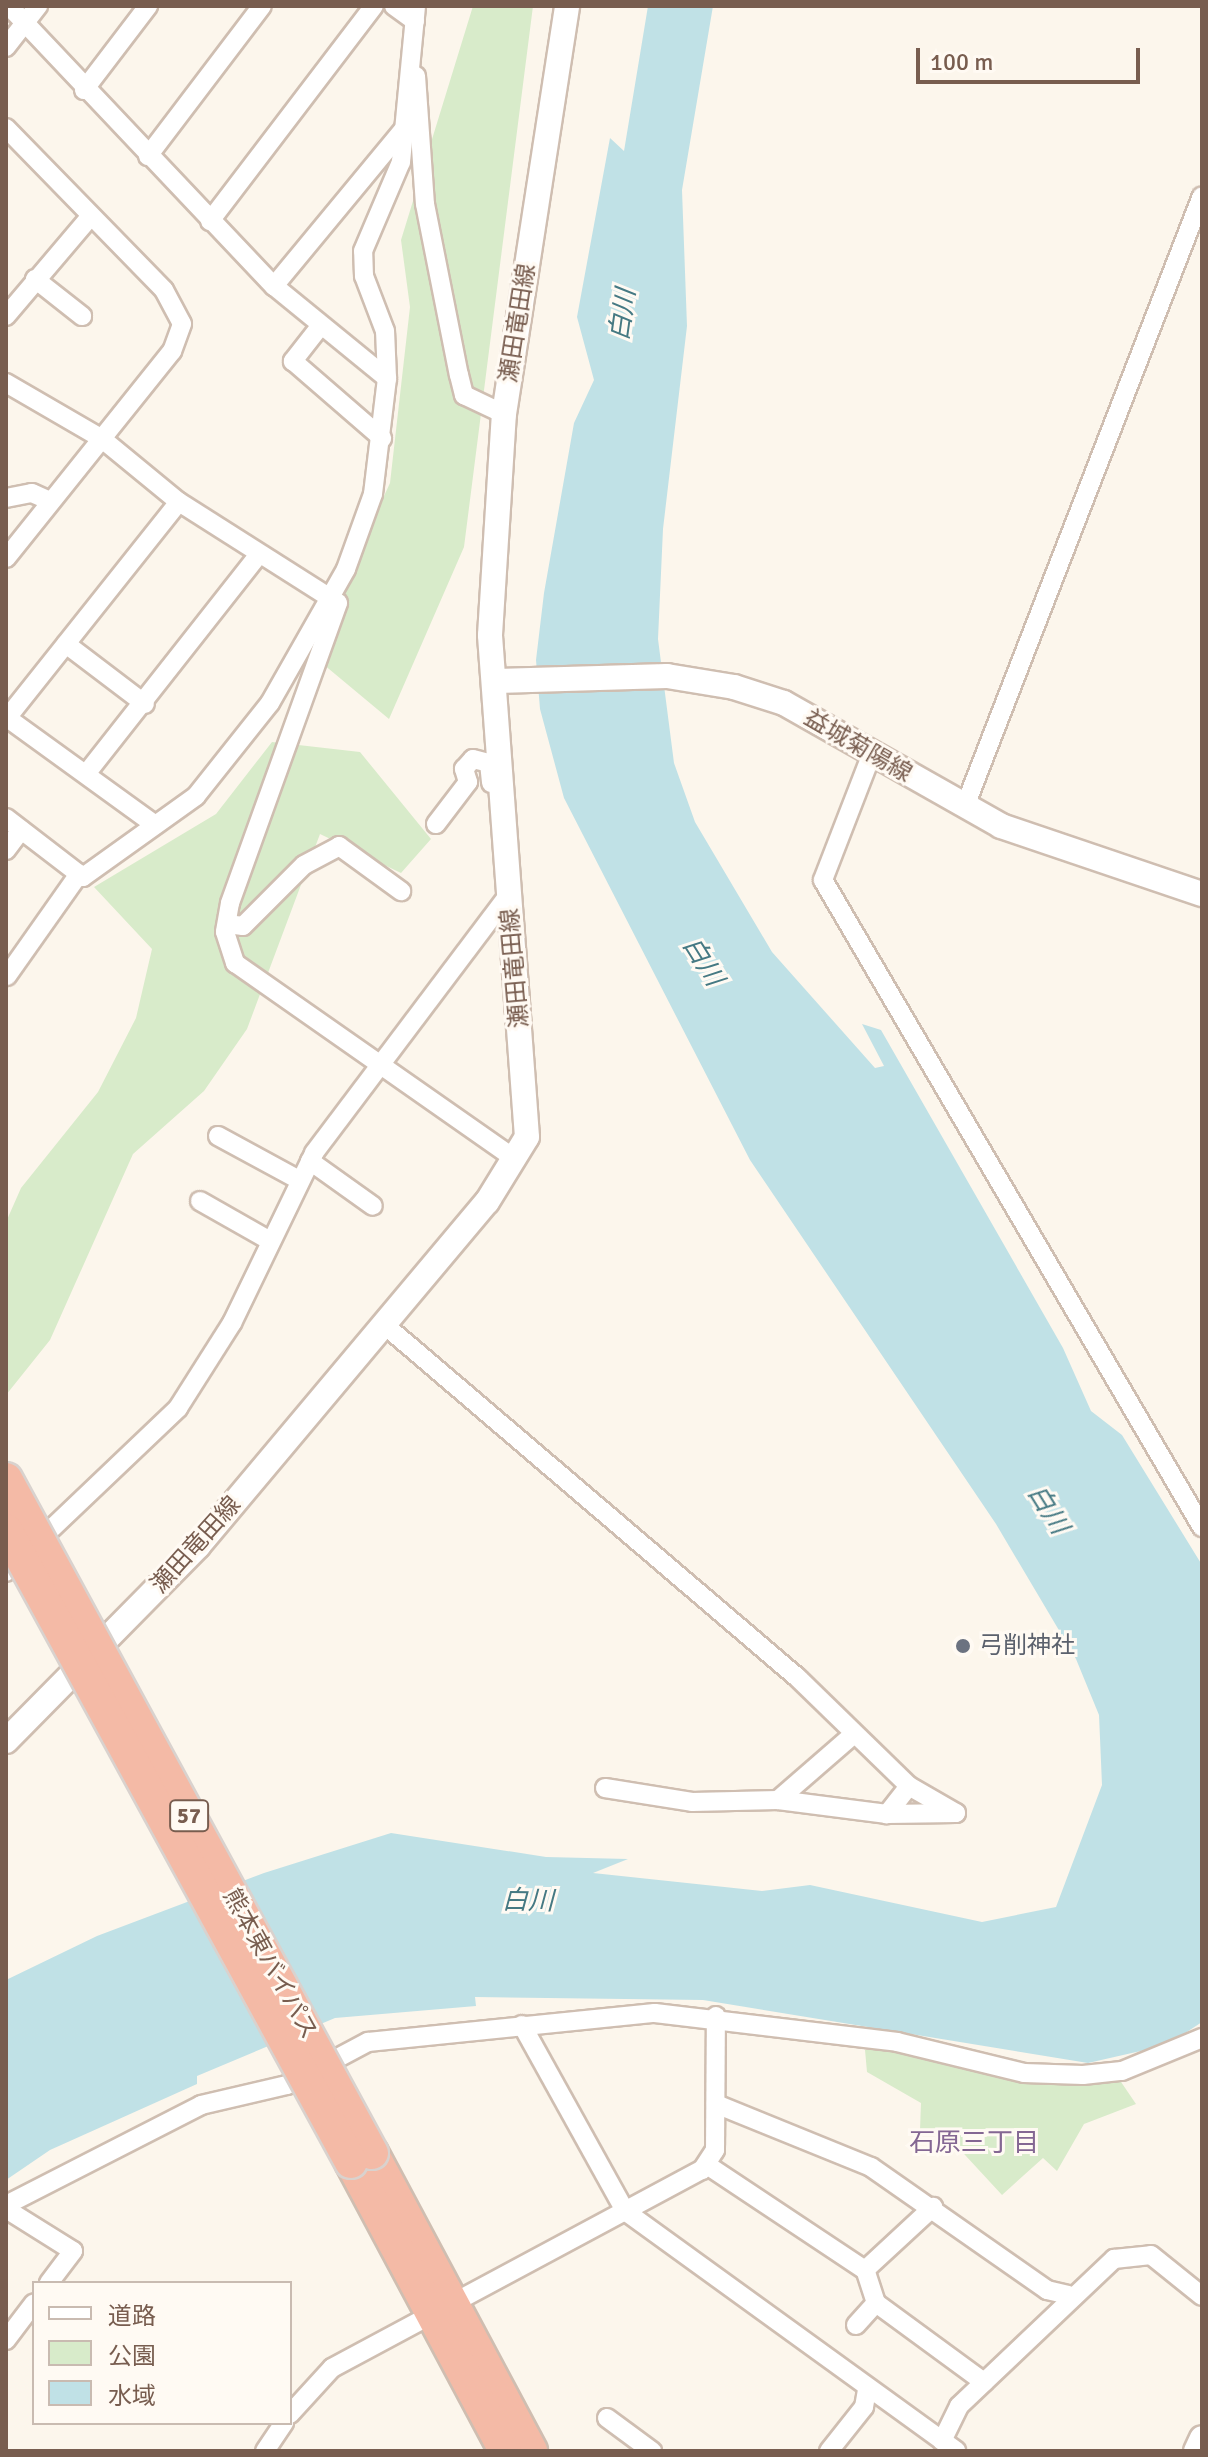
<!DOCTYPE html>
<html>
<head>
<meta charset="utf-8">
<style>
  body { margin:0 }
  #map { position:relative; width:1208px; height:2457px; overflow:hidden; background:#fcf6ec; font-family:Signika,"Noto Sans JP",sans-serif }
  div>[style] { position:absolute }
  .green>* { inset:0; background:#d8ebca }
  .water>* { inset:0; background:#c0e1e6 }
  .roads { filter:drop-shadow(2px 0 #cfbeb1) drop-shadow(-2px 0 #cfbeb1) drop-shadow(0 2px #cfbeb1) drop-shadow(0 -2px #cfbeb1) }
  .street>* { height:18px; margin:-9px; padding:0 9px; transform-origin:9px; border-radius:9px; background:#fff }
  .secondary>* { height:24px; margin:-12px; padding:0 12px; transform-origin:12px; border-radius:12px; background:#fff }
  .highway>* { height:32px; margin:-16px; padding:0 16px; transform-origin:16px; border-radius:16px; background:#f4baa6 }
  .bridges { filter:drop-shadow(2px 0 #d9d2ce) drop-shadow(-2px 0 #d9d2ce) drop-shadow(0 2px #d9d2ce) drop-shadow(0 -2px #d9d2ce) }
  .highway-bridge>* { height:32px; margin:-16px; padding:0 16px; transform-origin:16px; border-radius:16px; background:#f4baa6 }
  .dots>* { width:22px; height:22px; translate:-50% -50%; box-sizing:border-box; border:4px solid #fffaf3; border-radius:50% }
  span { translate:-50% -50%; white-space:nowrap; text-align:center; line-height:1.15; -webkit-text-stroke:6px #fffaf3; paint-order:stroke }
  .shield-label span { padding:2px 6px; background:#fffaf3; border:2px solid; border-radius:6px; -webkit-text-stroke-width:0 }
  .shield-label { font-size:22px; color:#785d4f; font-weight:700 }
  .street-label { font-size:24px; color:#785d4f }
  .worship-label { font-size:24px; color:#5b616d }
  .left { translate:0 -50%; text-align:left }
  .water-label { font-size:26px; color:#457983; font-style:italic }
  .neighbourhood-label { font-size:26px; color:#846793 }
  .frame { position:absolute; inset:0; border:8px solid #785d4f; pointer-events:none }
  .legend { position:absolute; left:32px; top:2281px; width:260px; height:144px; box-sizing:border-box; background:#fffaf3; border:2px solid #c9bbb1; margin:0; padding:10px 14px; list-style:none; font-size:24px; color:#785d4f }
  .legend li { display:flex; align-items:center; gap:16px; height:40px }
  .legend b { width:40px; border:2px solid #c9bbb1 }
  .scale { position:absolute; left:916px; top:48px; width:224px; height:36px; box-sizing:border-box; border:4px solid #785d4f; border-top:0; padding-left:10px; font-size:24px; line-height:28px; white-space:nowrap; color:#785d4f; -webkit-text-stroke:6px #fffaf3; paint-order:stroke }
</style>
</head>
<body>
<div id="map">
  <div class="green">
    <div style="clip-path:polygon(473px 6px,533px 6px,464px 547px,389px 719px,311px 654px,390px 483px,410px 307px,401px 240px)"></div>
    <div style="clip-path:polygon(272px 742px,360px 752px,431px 839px,401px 873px,320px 834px,247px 1029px,204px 1091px,133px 1154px,50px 1340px,6px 1395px,6px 1222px,21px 1188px,98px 1092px,136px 1018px,152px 949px,94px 887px,216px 814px)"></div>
    <div style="clip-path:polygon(898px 2048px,1117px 2076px,1136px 2104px,1084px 2124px,1057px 2171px,1043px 2158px,1002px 2195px,941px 2129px,920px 2130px,921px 2103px,867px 2072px,865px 2050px)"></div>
  </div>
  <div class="water">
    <div style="clip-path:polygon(648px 6px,713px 6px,682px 190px,687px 326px,663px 529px,658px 639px,674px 763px,695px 822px,772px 952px,875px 1068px,884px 1066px,862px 1024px,881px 1030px,1063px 1348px,1091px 1411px,1122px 1435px,1202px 1565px,1202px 2022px,1167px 2045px,1088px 2063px,703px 2000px,475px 1997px,476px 2006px,335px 2018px,197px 2076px,197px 2084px,50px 2150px,6px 2180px,6px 1980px,97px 1936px,264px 1873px,391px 1833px,546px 1857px,628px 1859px,593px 1873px,762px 1891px,810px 1885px,982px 1922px,1056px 1907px,1102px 1785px,1099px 1715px,1076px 1659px,996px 1524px,750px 1160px,564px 798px,540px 709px,536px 660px,544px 593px,574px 423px,594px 380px,577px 317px,610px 138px,624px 151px)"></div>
  </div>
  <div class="roads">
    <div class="street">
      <div style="left:9px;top:6px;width:386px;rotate:46.6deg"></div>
      <div style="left:274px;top:286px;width:146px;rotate:39.2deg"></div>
      <div style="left:394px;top:6px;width:26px;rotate:36deg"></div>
      <div style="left:6px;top:47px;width:52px;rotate:-52deg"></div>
      <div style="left:416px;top:76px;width:128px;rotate:86deg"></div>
      <div style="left:425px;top:204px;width:174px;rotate:78.8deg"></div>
      <div style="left:459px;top:375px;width:21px;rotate:76deg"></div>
      <div style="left:464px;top:395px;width:44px;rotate:25.4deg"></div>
      <div style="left:84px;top:90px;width:106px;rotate:-52.7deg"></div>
      <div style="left:6px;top:128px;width:226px;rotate:45.7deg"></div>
      <div style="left:164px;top:290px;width:38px;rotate:62deg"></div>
      <div style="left:182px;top:324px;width:29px;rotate:110deg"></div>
      <div style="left:172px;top:351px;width:265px;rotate:128.7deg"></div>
      <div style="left:148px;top:156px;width:188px;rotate:-52.8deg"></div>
      <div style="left:210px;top:221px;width:270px;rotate:-52.7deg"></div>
      <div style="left:35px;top:279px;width:60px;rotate:38.2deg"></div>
      <div style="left:274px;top:286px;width:204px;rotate:-50.4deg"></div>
      <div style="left:6px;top:316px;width:128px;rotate:-49.7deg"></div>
      <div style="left:318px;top:329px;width:41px;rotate:128deg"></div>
      <div style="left:293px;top:361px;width:118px;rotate:40.9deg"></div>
      <div style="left:6px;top:383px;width:110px;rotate:30.1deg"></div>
      <div style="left:101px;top:438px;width:101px;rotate:39.4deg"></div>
      <div style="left:179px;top:502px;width:188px;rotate:32.4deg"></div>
      <div style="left:338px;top:603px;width:319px;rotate:109.8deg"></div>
      <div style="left:230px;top:903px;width:29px;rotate:100deg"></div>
      <div style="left:225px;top:932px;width:33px;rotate:72deg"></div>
      <div style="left:235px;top:963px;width:343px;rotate:35deg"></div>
      <div style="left:6px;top:498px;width:26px;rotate:-11deg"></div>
      <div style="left:32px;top:493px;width:20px;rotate:24deg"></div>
      <div style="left:66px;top:644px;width:99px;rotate:37.2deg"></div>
      <div style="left:6px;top:717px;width:184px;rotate:35.9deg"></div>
      <div style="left:7px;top:718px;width:276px;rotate:-51.5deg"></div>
      <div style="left:871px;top:756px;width:133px;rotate:111.2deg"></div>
      <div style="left:823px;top:880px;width:750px;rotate:59.64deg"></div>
      <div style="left:86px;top:774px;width:280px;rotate:-51.8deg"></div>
      <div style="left:965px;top:806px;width:654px;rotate:-68.77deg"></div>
      <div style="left:6px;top:818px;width:97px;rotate:37.5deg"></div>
      <div style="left:83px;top:877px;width:139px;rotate:-35.6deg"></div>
      <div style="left:196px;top:796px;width:119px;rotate:-51.5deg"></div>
      <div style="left:270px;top:703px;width:154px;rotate:-60.4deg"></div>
      <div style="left:346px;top:569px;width:80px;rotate:-70.2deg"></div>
      <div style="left:373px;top:494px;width:117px;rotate:-83.1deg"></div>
      <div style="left:387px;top:378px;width:47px;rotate:-92.4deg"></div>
      <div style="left:385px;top:331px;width:59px;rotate:-110.9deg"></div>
      <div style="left:364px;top:276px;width:25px;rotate:-92deg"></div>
      <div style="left:363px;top:251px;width:97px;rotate:-66.9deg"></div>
      <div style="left:401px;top:162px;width:157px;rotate:-84.5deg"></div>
      <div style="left:436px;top:824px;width:53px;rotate:-52.7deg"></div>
      <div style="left:468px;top:782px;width:14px;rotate:-107deg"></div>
      <div style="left:464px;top:769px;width:13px;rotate:-48deg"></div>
      <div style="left:473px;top:759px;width:16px;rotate:14deg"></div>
      <div style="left:489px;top:763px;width:20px;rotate:84deg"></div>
      <div style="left:6px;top:850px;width:25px;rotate:-53deg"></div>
      <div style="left:227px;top:924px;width:16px;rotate:7deg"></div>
      <div style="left:243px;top:926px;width:86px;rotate:-45deg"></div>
      <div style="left:304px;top:865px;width:40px;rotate:-28deg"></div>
      <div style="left:339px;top:846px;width:77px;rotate:36deg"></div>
      <div style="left:7px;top:976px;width:125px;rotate:-54.8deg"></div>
      <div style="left:218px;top:1136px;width:92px;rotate:28.5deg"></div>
      <div style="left:310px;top:1161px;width:77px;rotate:35.5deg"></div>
      <div style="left:200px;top:1201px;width:77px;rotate:29.6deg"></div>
      <div style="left:387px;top:1327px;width:540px;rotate:40.5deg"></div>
      <div style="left:798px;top:1678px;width:155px;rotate:44.2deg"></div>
      <div style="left:6px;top:1572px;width:238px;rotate:-43.6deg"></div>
      <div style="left:178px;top:1408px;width:101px;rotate:-57.6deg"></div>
      <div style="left:232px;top:1323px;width:189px;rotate:-64.2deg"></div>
      <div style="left:314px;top:1153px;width:322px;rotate:-53deg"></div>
      <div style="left:605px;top:1788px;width:88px;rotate:9.1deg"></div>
      <div style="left:692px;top:1802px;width:86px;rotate:-1.3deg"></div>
      <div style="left:778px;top:1800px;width:110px;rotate:7.3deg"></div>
      <div style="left:887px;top:1814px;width:69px;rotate:-0.8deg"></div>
      <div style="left:956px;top:1813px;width:54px;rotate:-150.1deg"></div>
      <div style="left:909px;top:1786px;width:36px;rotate:128deg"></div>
      <div style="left:778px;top:1800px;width:101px;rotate:-41deg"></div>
      <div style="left:522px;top:2025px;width:213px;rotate:61deg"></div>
      <div style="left:625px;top:2211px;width:409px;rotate:35.9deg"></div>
      <div style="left:716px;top:2104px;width:167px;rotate:22.1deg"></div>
      <div style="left:871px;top:2167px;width:215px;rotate:34.9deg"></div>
      <div style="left:1047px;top:2290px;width:22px;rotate:13deg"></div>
      <div style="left:707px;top:2165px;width:190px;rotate:33.6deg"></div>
      <div style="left:865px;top:2270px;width:93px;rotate:-42.8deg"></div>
      <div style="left:6px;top:2205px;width:219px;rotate:-27.1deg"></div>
      <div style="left:201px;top:2105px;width:88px;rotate:-13.1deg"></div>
      <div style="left:287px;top:2085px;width:92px;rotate:-28deg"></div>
      <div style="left:368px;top:2042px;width:288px;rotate:-5.8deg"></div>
      <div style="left:655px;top:2013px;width:244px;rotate:6.8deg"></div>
      <div style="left:897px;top:2042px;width:131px;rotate:13.7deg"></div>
      <div style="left:1024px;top:2073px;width:59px;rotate:1.9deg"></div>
      <div style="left:1083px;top:2075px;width:39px;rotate:-6deg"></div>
      <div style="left:1122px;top:2071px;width:87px;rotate:-22.4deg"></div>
      <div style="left:6px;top:2209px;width:79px;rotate:32.1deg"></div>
      <div style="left:73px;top:2251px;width:40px;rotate:127deg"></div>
      <div style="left:876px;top:2303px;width:134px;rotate:36.2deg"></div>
      <div style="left:856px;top:2325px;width:30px;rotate:-48deg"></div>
      <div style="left:876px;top:2303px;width:35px;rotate:-108deg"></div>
      <div style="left:6px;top:2340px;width:46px;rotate:-52.9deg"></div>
      <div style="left:290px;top:2414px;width:62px;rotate:-47.6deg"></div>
      <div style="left:332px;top:2368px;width:420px;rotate:-28.2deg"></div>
      <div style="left:702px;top:2170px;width:24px;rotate:-57deg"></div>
      <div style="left:715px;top:2150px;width:134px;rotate:-89.6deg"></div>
      <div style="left:607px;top:2418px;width:56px;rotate:36.3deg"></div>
      <div style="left:942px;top:2441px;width:39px;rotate:-64deg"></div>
      <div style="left:959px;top:2406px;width:214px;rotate:-43.5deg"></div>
      <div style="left:1114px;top:2259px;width:37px;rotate:-6deg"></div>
      <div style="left:1151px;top:2255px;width:65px;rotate:38.8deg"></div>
      <div style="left:265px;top:2451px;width:34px;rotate:-56deg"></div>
      <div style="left:829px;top:2451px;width:56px;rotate:-51.5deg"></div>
      <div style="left:864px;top:2407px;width:17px;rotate:-80deg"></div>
    </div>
    <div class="secondary">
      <div style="left:497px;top:681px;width:170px;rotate:-1.7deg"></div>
      <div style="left:667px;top:676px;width:68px;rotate:9.3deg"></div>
      <div style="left:734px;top:687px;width:52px;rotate:17.7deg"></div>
      <div style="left:784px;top:703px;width:249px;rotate:29.5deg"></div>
      <div style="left:1001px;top:826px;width:212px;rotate:18.7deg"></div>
      <div style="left:6px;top:1741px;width:274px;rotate:-45.4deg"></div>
      <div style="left:198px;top:1546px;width:449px;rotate:-50deg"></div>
      <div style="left:487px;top:1202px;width:76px;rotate:-58.4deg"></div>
      <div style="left:527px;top:1137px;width:503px;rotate:-94.22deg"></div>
      <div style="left:490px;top:635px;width:221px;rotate:-86.4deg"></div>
      <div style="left:504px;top:414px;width:413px;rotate:-81.2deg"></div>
      <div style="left:1196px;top:2451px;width:14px;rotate:-65deg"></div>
    </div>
    <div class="highway">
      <div style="left:372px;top:2153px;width:338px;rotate:61.9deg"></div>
      <div style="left:351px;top:2162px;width:327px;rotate:61.9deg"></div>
    </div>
  </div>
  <div class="bridges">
    <div class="highway-bridge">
      <div style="left:6px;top:1479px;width:767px;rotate:61.5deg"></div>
      <div style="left:6px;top:1530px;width:720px;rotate:61.37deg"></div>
    </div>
  </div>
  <div class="dots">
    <div style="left:963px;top:1646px;background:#6b7280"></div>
  </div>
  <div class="shield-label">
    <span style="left:189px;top:1816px">57</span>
  </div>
  <div class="street-label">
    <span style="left:518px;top:323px;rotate:-81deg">瀬田竜田線</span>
    <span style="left:858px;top:746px;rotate:30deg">益城菊陽線</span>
    <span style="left:515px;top:968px;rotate:-95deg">瀬田竜田線</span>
    <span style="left:196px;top:1545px;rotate:-48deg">瀬田竜田線</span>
    <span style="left:270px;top:1964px;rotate:61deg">熊本東バイパス</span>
  </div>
  <div class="worship-label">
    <span class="left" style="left:979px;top:1646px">弓削神社</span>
  </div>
  <div class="water-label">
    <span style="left:624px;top:315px;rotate:-82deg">白川</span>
    <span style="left:702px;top:962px;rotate:58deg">白川</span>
    <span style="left:1047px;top:1510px;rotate:58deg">白川</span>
    <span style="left:528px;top:1902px;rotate:1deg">白川</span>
  </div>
  <div class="neighbourhood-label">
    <span style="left:974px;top:2144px">石原三丁目</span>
  </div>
  <div class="frame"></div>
  <ul class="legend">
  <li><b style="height:10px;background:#fff"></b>道路</li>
  <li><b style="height:22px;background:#d8ebca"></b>公園</li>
  <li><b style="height:22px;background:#c0e1e6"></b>水域</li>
  </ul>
  <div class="scale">100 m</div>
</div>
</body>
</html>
